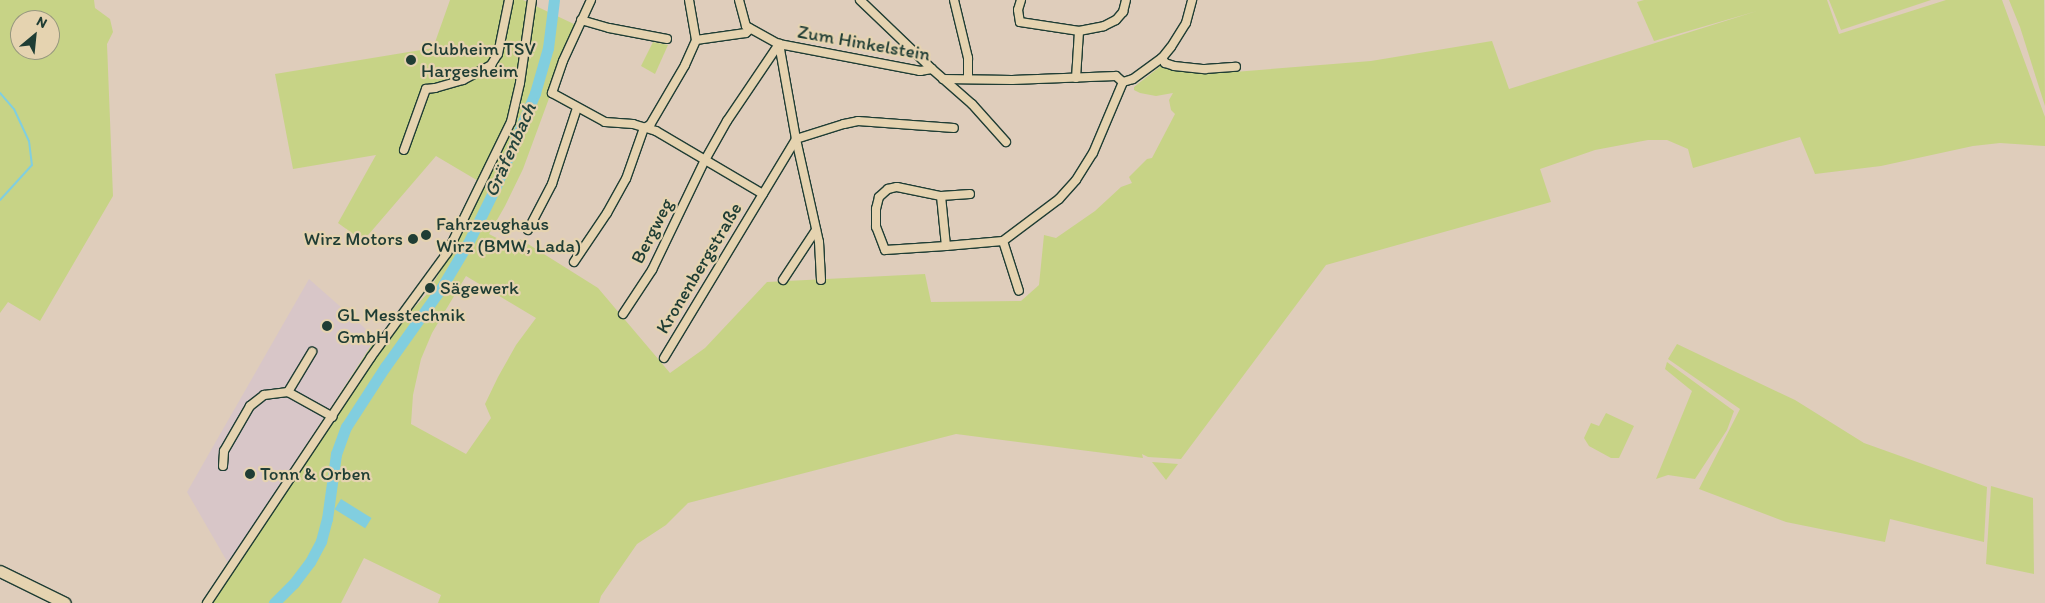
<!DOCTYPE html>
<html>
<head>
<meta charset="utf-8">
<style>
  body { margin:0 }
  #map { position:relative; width:2045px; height:603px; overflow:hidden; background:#dfcdbb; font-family:Itim,sans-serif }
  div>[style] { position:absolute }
  .built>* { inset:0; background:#d8c6c8 }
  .green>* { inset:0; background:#c7d386 }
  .water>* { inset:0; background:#81cedf; transform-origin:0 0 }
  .stream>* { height:2px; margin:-1px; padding:0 1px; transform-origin:1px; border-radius:1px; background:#81cedf }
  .river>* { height:11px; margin:-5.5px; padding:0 5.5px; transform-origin:5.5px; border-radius:5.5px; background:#81cedf }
  .roads { filter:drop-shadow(1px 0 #1f3d34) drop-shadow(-1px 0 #1f3d34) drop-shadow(0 1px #1f3d34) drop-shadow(0 -1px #1f3d34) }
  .minor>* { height:8px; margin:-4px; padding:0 4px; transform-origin:4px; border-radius:4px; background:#e5d3b0 }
  .highway>* { height:11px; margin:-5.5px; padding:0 5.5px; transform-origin:5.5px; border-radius:5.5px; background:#e5d3b0 }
  .dots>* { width:14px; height:14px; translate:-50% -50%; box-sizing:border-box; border:2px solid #e5d3b0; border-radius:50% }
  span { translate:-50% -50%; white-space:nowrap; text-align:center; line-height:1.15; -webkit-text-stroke:4.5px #e5d3b0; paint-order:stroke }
  .street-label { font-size:19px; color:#1f3d34 }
  .poi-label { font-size:19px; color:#1f3d34 }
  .left { translate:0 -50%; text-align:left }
  .right { translate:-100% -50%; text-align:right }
  .water-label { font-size:20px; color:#24443d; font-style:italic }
  .north { position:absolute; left:10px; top:10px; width:50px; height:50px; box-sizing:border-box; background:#e5d3b0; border:1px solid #96977e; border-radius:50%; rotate:28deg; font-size:14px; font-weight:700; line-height:20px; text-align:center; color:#1f3d34 }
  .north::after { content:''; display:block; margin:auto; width:18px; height:22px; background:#1f3d34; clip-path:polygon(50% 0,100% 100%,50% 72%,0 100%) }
</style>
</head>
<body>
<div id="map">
  <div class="built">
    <div style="clip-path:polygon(309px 279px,376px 338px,228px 563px,187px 492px)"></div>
  </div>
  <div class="green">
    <div style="clip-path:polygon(evenodd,0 0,94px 0,95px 8px,110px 19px,113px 32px,107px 44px,113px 196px,40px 321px,8px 302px,0 313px,0 0,20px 20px,50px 20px,50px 50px,20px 50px,20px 20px)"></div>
    <div style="clip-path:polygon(evenodd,450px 0,523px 0,576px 25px,523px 169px,505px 206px,489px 234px,514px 247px,520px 239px,598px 288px,670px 373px,705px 348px,767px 282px,925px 274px,931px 302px,1021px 301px,1039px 285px,1044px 235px,1056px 238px,1095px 211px,1121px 187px,1132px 183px,1129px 177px,1147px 159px,1152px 158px,1175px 114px,1171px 110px,1169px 100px,1173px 93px,1156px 96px,1140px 93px,1134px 90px,1134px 87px,1162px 65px,1234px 72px,1371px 61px,1492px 41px,1509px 89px,1757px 11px,1654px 41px,1637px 2px,1644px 0,1827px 0,1839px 34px,1946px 0,2002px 0,2045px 117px,2045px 146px,2000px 143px,1973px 146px,1881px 166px,1815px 174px,1800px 137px,1693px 168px,1688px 149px,1667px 140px,1648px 140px,1595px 150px,1540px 169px,1551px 202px,1326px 265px,1181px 459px,1148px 457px,1142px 454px,1143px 458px,956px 434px,688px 503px,666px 525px,637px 544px,601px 596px,599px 603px,438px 603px,441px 595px,364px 558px,341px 603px,201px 603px,292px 469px,376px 338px,386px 345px,410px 312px,427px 294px,458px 241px,485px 185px,436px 156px,363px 241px,338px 223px,376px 155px,293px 169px,275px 74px,433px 48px,450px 0,466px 276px,536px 318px,516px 345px,498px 377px,485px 404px,491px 418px,466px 454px,411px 424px,413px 395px,421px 359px,432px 333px,466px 276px)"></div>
    <div style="clip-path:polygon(1829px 0,1931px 0,1841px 30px)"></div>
    <div style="clip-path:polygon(2009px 0,2044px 0,2045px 106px,2020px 27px)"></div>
    <div style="clip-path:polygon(653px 42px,668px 45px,655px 74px,641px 66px)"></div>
    <div style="clip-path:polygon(1677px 344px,1795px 400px,1864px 443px,1987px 487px,1984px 542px,1890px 519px,1885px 542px,1786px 522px,1699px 489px,1740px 409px,1668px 359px)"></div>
    <div style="clip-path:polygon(1667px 362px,1734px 411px,1727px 430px,1695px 479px,1668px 475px,1656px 479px,1692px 391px,1665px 369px)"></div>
    <div style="clip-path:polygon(1606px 413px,1634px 426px,1619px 458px,1611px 458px,1589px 446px,1584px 438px,1591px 423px,1599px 426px)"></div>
    <div style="clip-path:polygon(1152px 462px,1178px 464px,1166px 480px)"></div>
    <div style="clip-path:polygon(1991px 486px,2033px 498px,2034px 574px,1986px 564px)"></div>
  </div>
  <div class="water">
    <div style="left:341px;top:499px;width:36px;height:12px;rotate:32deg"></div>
  </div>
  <div class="stream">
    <div style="left:0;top:93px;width:21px;rotate:49deg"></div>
    <div style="left:14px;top:109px;width:35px;rotate:65deg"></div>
    <div style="left:29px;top:141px;width:24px;rotate:83deg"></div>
    <div style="left:32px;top:165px;width:47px;rotate:132.4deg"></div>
  </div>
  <div class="river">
    <div style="left:274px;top:603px;width:28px;rotate:-45deg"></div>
    <div style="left:294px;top:583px;width:26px;rotate:-53deg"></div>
    <div style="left:310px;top:562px;width:24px;rotate:-62deg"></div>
    <div style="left:321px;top:541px;width:23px;rotate:-75deg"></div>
    <div style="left:327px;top:519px;width:66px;rotate:-82.1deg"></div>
    <div style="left:336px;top:454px;width:29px;rotate:-70deg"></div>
    <div style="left:346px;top:427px;width:72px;rotate:-57deg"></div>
    <div style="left:385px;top:367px;width:95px;rotate:-54.5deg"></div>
    <div style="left:440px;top:290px;width:55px;rotate:-59.2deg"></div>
    <div style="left:468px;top:243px;width:64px;rotate:-63.8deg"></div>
    <div style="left:496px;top:186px;width:101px;rotate:-67.2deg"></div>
    <div style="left:535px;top:93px;width:47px;rotate:-73.9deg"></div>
    <div style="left:548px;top:48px;width:48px;rotate:-82.9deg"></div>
  </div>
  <div class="roads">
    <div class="minor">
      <div style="left:591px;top:0;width:67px;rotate:114.7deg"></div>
      <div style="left:563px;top:61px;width:34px;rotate:109deg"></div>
      <div style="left:552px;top:93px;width:60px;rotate:28.7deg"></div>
      <div style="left:605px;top:122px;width:28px;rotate:4deg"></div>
      <div style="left:633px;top:124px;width:24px;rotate:17deg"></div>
      <div style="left:656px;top:131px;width:124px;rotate:30.5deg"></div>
      <div style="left:739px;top:0;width:27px;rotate:75deg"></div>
      <div style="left:746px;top:26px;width:38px;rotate:29deg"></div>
      <div style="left:779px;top:44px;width:144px;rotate:10.8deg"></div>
      <div style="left:920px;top:71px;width:12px;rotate:-9deg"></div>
      <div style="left:932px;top:69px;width:53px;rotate:41.2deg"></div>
      <div style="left:972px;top:104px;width:51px;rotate:48.2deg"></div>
      <div style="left:860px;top:0;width:100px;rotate:43.8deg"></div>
      <div style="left:954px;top:0;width:60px;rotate:76.4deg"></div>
      <div style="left:968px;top:58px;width:21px;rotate:90deg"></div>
      <div style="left:1021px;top:0;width:10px;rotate:107deg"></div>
      <div style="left:1018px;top:10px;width:12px;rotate:81deg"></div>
      <div style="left:1020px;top:22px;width:60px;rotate:8.7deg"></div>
      <div style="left:1079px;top:31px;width:25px;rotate:-11deg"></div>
      <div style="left:1104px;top:26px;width:13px;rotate:-27deg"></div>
      <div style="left:1116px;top:20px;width:11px;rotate:-49deg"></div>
      <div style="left:1123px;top:12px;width:12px;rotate:-76deg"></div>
      <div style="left:581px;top:20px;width:29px;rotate:16deg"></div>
      <div style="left:609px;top:28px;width:59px;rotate:10.7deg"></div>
      <div style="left:696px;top:40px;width:50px;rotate:-8deg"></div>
      <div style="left:746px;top:33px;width:6px;rotate:-45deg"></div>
      <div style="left:1162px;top:58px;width:6px;rotate:59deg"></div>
      <div style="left:1165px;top:63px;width:9px;rotate:18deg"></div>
      <div style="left:1174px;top:66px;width:31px;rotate:6deg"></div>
      <div style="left:1205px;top:69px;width:31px;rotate:-4deg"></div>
      <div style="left:1076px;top:78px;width:47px;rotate:-86.3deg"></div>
      <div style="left:943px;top:79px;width:69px;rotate:0.8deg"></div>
      <div style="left:1012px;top:80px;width:104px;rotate:-2.2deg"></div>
      <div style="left:1116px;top:76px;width:9px;rotate:41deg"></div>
      <div style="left:1123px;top:82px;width:10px;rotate:-17deg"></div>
      <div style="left:1133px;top:79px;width:36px;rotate:-36deg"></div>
      <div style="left:1162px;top:58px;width:14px;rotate:-51deg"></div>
      <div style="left:1171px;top:47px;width:28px;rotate:-58deg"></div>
      <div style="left:1186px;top:23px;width:24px;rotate:-75deg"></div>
      <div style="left:644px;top:128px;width:7px;rotate:-27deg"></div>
      <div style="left:650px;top:125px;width:69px;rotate:-59.7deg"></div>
      <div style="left:685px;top:65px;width:27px;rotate:-66deg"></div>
      <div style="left:696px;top:40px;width:41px;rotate:-99.9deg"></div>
      <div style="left:404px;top:150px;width:65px;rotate:-70.2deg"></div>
      <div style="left:426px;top:89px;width:9px;rotate:-6deg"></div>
      <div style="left:435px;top:88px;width:29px;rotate:-16deg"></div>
      <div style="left:463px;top:80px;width:32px;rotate:-28deg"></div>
      <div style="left:491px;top:65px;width:13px;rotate:-58deg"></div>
      <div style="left:498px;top:54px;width:55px;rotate:-78.5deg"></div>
      <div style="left:941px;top:196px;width:29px;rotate:-4deg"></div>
      <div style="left:528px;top:230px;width:52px;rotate:-62.4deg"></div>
      <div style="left:552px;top:184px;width:80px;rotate:-71.8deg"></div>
      <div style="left:1003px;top:241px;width:52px;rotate:72.3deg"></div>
      <div style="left:946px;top:246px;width:61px;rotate:176.2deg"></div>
      <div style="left:885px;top:250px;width:25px;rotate:-111deg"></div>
      <div style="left:876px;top:227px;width:18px;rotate:-90deg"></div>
      <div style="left:876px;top:209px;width:12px;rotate:-76deg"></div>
      <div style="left:879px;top:197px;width:12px;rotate:-42deg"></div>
      <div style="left:888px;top:189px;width:9px;rotate:-13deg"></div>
      <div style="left:897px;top:187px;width:45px;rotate:11.6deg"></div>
      <div style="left:941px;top:196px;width:50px;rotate:84.3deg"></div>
      <div style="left:946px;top:246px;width:57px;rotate:-5deg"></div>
      <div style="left:1003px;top:241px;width:70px;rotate:-36.9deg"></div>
      <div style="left:1059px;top:199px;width:25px;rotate:-48deg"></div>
      <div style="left:1076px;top:180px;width:32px;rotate:-58deg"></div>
      <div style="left:1093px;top:153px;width:77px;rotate:-67.1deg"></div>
      <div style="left:574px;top:262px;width:59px;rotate:-56deg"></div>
      <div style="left:607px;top:213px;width:39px;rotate:-61deg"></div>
      <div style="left:626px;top:179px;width:54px;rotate:-70.6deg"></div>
      <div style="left:783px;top:280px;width:60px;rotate:-56.6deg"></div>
      <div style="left:821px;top:280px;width:38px;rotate:-93deg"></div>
      <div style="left:819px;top:242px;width:106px;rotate:-102.6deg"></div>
      <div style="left:796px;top:139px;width:50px;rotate:-17.4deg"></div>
      <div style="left:844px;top:124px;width:14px;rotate:-12deg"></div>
      <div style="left:858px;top:121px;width:96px;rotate:4.2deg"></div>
      <div style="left:623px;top:314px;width:53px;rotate:-56.6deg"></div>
      <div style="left:652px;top:270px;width:122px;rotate:-64.3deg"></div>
      <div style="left:705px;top:160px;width:45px;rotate:-60.6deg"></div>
      <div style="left:727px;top:121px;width:93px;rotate:-56deg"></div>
      <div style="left:664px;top:358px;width:256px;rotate:-58.9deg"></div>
      <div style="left:796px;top:139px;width:97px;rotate:-100.1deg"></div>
      <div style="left:288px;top:392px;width:47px;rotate:-59deg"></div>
      <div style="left:223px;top:466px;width:15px;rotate:-86deg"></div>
      <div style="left:224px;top:451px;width:52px;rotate:-60deg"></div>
      <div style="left:250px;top:406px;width:18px;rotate:-38deg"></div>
      <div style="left:264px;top:395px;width:24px;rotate:-7deg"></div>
      <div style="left:288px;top:392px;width:51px;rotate:29.1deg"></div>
      <div style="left:207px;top:603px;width:296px;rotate:-56.3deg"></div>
      <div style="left:371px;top:357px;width:129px;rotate:-53.8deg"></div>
      <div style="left:447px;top:253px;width:146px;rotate:-64deg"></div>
      <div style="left:511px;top:122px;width:40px;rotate:-77deg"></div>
      <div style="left:520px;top:83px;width:84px;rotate:-81.8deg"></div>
    </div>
    <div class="highway">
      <div style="left:0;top:571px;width:72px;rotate:26.2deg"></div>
    </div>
  </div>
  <div class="dots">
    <div style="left:411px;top:60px;background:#1f3d34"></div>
    <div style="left:426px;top:235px;background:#1f3d34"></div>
    <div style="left:413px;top:239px;background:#1f3d34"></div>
    <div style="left:430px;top:288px;background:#1f3d34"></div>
    <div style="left:327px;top:326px;background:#1f3d34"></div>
    <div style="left:250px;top:474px;background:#1f3d34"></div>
  </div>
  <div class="street-label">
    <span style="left:864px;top:43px;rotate:10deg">Zum Hinkelstein</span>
    <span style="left:652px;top:231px;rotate:-63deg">Bergweg</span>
    <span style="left:699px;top:268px;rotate:-59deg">Kronenbergstraße</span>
  </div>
  <div class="poi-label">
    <span class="left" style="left:421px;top:60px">Clubheim TSV<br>Hargesheim</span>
    <span class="left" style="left:436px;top:235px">Fahrzeughaus<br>Wirz (BMW, Lada)</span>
    <span class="right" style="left:403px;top:239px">Wirz Motors</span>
    <span class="left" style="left:440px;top:288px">Sägewerk</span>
    <span class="left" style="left:337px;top:326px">GL Messtechnik<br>GmbH</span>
    <span class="left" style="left:260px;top:474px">Tonn &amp; Orben</span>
  </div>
  <div class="water-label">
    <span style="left:510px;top:150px;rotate:-66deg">Gräfenbach</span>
  </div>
  <div class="north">N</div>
</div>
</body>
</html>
